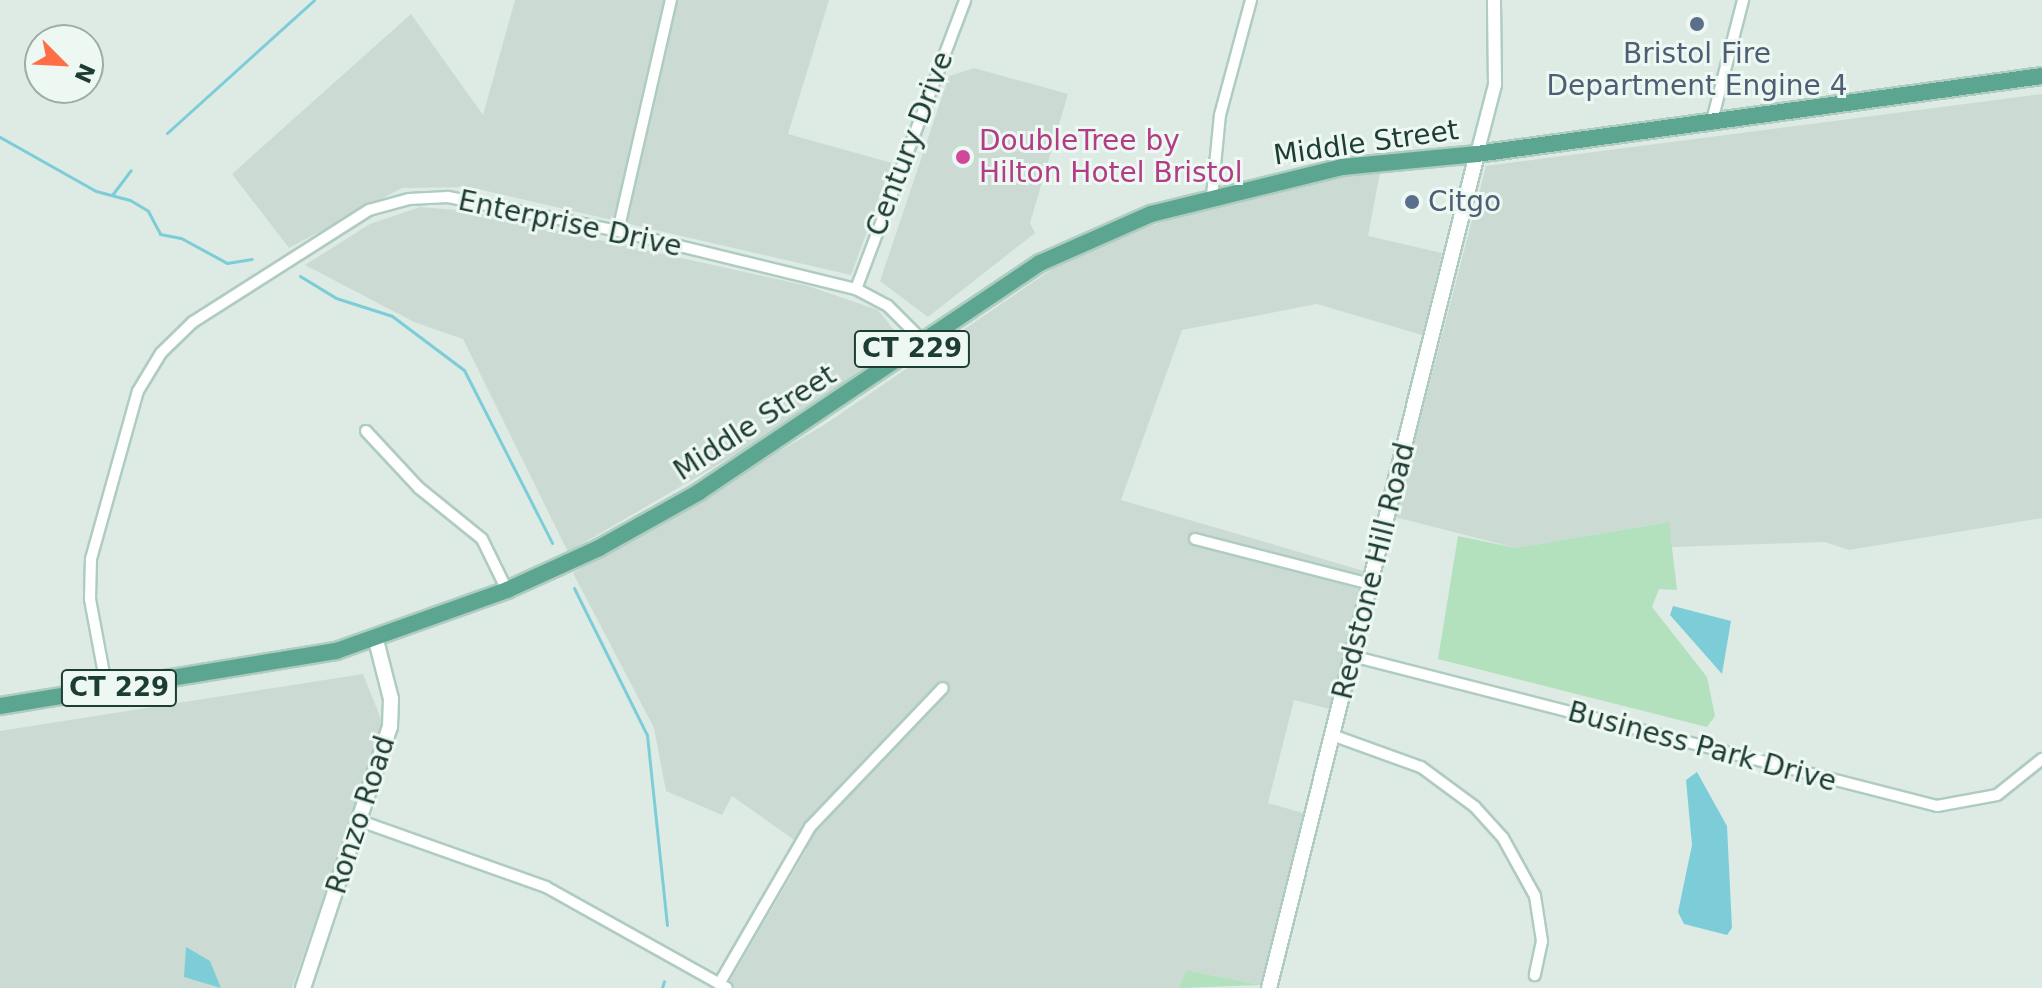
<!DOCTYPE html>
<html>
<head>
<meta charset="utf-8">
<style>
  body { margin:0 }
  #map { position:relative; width:2042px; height:988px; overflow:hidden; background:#ddebe4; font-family:"DejaVu Sans",sans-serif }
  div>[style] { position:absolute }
  .built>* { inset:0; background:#cbdbd3 }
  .green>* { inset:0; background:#b3e0bd }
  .water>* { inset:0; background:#7dcdd8 }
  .stream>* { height:3px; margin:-1.5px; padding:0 1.5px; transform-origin:1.5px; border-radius:1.5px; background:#7dcdd8 }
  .roads { filter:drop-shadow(2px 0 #afccc1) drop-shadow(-2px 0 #afccc1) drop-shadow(0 2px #afccc1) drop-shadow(0 -2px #afccc1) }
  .minor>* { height:10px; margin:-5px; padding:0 5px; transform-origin:5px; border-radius:5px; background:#fff }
  .tertiary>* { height:12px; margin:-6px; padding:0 6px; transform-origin:6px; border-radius:6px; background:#fff }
  .secondary>* { height:14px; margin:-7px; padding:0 7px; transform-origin:7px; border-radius:7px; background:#fff }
  .primary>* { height:16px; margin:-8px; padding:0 8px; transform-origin:8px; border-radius:8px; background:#5ca691 }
  .dots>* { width:22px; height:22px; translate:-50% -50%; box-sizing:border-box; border:4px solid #eef8f2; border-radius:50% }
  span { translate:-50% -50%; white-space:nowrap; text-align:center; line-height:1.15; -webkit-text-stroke:6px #eef8f2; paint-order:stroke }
  .shield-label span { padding:2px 6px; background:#eef8f2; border:2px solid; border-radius:6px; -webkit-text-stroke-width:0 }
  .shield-label { font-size:26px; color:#1d3c33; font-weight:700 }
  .service-label { font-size:28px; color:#4e5e75 }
  .left { translate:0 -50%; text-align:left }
  .hotel-label { font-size:28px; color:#b23c85 }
  .street-label { font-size:28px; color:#1d3c33 }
  .north { position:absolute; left:24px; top:24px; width:80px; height:80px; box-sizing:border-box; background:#eef8f2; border:2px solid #9aada6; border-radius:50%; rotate:114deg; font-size:22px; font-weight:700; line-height:32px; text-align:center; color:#1d3c33 }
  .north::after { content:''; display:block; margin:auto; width:28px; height:36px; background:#ff6e47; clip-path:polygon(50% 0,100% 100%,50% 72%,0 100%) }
</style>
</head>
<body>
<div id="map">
  <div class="built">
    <div style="clip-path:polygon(515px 0,829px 0,788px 134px,892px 163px,851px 275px,469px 187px,402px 188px,289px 248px,232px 174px,411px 14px,483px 115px)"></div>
    <div style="clip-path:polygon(974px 68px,1068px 94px,1030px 223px,1035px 233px,928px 317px,880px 281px,949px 76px)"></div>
    <div style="clip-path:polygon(2042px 94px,2042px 518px,1849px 550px,1825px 542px,1672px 547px,1668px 522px,1516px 548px,1395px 517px,1486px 166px)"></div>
    <div style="clip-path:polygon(1380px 173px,1368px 236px,1442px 253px,1422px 335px,1317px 304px,1182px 330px,1121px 500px,1364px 571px,1330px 709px,1294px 700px,1268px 803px,1303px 813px,1260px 985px,1186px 970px,1179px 988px,726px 988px,807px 849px,732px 796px,722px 815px,666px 791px,654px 728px,573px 573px,824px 425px,1080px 250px,1195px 211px,1309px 181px)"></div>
    <div style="clip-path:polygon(420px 207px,469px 211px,808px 286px,878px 310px,903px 341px,802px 416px,568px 552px,463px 339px,414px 322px,305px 265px,370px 224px)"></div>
    <div style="clip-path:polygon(363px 674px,383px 724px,292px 988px,0 988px,0 731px)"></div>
  </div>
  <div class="green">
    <div style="clip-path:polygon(1669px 522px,1677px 590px,1659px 589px,1652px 607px,1707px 677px,1715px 716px,1707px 727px,1438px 659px,1458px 536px,1516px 548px)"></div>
    <div style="clip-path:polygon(1186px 970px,1260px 985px,1179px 988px)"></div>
  </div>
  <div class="water">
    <div style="clip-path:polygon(1673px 606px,1731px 621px,1722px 674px,1670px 615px)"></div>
    <div style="clip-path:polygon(1697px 772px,1727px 826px,1732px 928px,1727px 935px,1684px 924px,1678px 912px,1692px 845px,1686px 780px)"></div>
    <div style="clip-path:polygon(186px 947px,210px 961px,221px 988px,184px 977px)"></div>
  </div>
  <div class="stream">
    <div style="left:167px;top:133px;width:198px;rotate:-42.1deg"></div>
    <div style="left:0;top:137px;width:110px;rotate:29.4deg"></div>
    <div style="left:96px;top:191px;width:35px;rotate:15deg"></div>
    <div style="left:130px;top:200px;width:21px;rotate:31deg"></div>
    <div style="left:148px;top:211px;width:26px;rotate:62deg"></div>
    <div style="left:160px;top:234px;width:21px;rotate:11deg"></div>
    <div style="left:181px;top:238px;width:52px;rotate:28.5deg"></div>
    <div style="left:227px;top:263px;width:25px;rotate:-9deg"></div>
    <div style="left:112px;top:195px;width:31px;rotate:-53deg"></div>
    <div style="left:300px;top:276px;width:42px;rotate:31.4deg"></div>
    <div style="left:336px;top:298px;width:59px;rotate:17.8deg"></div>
    <div style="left:392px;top:316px;width:90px;rotate:36.9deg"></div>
    <div style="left:464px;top:370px;width:194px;rotate:63deg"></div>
    <div style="left:574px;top:588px;width:164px;rotate:63.6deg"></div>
    <div style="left:647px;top:735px;width:191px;rotate:84deg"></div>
    <div style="left:662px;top:988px;width:7px;rotate:-74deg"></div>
  </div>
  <div class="roads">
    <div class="minor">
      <div style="left:1712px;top:121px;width:125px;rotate:-75.6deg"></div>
      <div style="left:1212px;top:196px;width:81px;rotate:-84.4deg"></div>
      <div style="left:1220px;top:115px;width:119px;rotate:-74.9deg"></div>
      <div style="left:618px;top:231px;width:237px;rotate:-77.1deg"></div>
      <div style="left:856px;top:289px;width:309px;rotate:-69.3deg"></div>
      <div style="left:366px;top:431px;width:78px;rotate:47.1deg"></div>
      <div style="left:419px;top:488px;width:81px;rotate:39deg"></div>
      <div style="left:482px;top:539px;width:57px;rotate:63.9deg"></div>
      <div style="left:1195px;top:539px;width:181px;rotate:14.4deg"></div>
      <div style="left:1352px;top:656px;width:604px;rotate:14.38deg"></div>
      <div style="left:1937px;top:806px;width:61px;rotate:-10.4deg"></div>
      <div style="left:1997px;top:795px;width:58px;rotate:-38.7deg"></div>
      <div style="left:107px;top:690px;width:93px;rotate:-100.6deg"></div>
      <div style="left:90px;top:599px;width:40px;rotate:-88.6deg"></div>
      <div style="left:91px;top:559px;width:174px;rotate:-74.4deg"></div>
      <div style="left:138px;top:391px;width:44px;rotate:-58.8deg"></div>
      <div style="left:161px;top:353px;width:45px;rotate:-44.1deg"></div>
      <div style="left:193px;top:322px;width:209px;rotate:-32.5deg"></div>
      <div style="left:369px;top:210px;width:41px;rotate:-15.4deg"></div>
      <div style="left:409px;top:199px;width:39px;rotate:-3deg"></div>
      <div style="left:448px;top:197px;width:173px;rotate:11.3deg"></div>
      <div style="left:618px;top:231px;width:245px;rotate:13.7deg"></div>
      <div style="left:856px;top:289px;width:36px;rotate:28deg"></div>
      <div style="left:888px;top:306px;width:49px;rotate:45deg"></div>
      <div style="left:1332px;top:735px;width:95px;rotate:19.8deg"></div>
      <div style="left:1421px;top:767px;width:67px;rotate:36.5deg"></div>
      <div style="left:1475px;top:807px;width:42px;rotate:47.9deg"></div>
      <div style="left:1503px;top:838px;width:66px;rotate:61.1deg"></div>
      <div style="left:1535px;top:896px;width:46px;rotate:81.2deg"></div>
      <div style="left:1542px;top:941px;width:35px;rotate:102deg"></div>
      <div style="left:360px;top:821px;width:197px;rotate:19.5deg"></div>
      <div style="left:546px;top:887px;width:207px;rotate:29.2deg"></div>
      <div style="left:719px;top:984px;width:181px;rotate:-59.9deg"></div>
      <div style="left:810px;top:827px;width:192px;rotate:-46.3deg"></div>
    </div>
    <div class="tertiary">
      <div style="left:1477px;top:154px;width:71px;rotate:-75.4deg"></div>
      <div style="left:1495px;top:85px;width:85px;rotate:-90.7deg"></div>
    </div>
    <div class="secondary">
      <div style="left:303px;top:988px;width:275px;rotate:-71.6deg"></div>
      <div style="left:390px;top:727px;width:28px;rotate:-88deg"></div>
      <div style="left:391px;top:699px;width:61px;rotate:-104.3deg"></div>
      <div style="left:1269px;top:988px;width:860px;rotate:-76deg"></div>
    </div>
    <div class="primary">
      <div style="left:0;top:706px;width:340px;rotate:-9.3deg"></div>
      <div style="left:336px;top:651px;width:182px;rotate:-19.6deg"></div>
      <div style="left:507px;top:590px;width:101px;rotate:-24.5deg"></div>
      <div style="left:599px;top:548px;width:115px;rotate:-29.2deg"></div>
      <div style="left:699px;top:492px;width:411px;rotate:-33.9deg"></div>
      <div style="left:1040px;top:263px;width:121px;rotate:-23.8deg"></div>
      <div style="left:1151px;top:214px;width:197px;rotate:-13.8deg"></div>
      <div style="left:1342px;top:167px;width:136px;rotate:-5.5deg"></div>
      <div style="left:1477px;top:154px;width:570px;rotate:-7.86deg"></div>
    </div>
  </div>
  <div class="dots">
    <div style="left:1697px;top:24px;background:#5c6f8a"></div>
    <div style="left:963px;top:157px;background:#d1479c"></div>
    <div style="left:1412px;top:202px;background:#5c6f8a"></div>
  </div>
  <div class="shield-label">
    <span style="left:912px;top:349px">CT 229</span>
    <span style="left:119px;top:688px">CT 229</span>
  </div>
  <div class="service-label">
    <span style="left:1697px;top:70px">Bristol Fire<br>Department Engine 4</span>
    <span class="left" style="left:1428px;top:202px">Citgo</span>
  </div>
  <div class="hotel-label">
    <span class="left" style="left:979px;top:157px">DoubleTree by<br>Hilton Hotel Bristol</span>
  </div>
  <div class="street-label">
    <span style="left:1366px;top:143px;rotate:-8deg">Middle Street</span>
    <span style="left:910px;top:144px;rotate:-69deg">Century Drive</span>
    <span style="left:570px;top:224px;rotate:12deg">Enterprise Drive</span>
    <span style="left:755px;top:423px;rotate:-33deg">Middle Street</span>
    <span style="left:1374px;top:571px;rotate:-76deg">Redstone Hill Road</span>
    <span style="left:1702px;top:747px;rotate:15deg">Business Park Drive</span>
    <span style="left:361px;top:815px;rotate:-72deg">Ronzo Road</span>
  </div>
  <div class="north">N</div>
</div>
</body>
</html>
